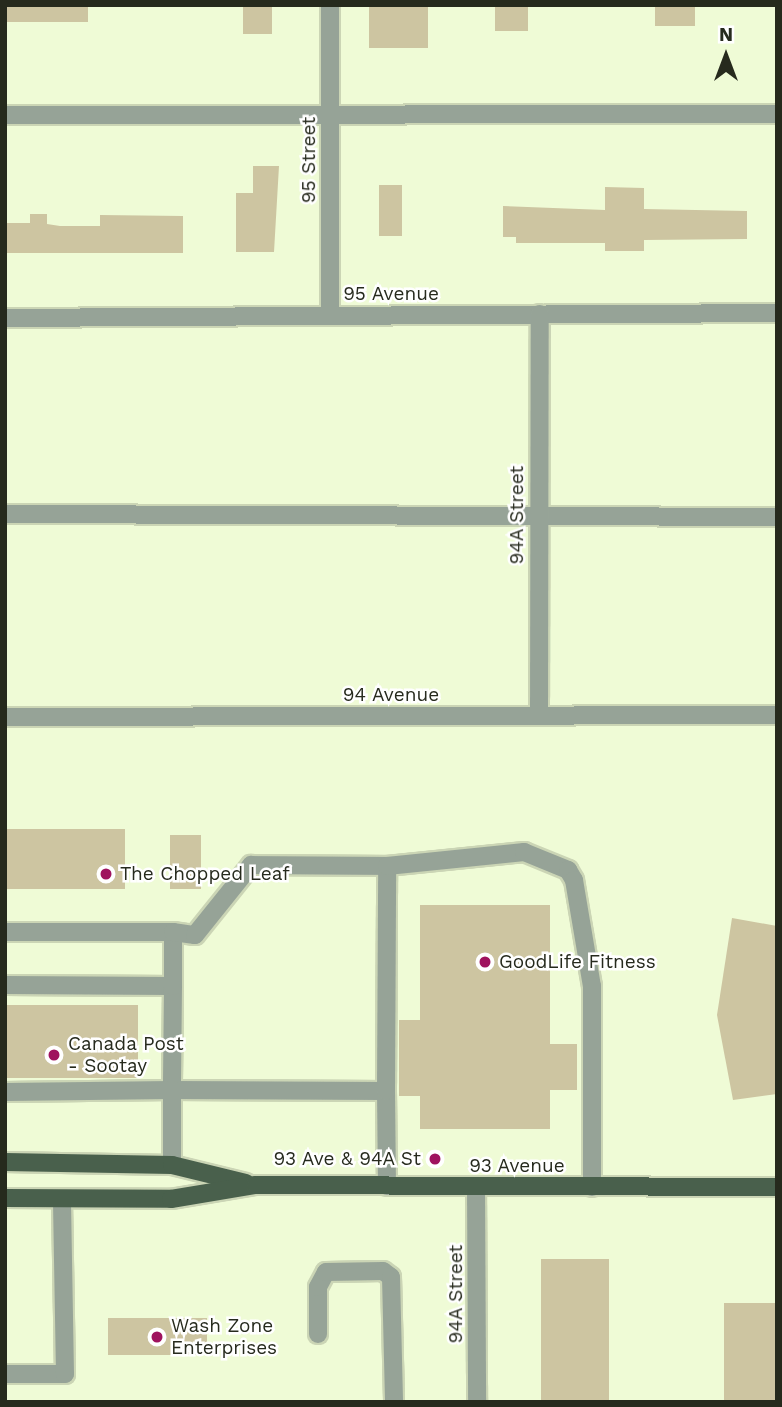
<!DOCTYPE html>
<html>
<head>
<meta charset="utf-8">
<style>
  body { margin:0 }
  #map { position:relative; width:782px; height:1407px; overflow:hidden; background:#effbd6; font-family:"Work Sans",sans-serif }
  div>[style] { position:absolute }
  .building>* { inset:0; background:#cdc5a1; transform-origin:0 0 }
  .roads { filter:drop-shadow(2px 0 #cbd5b5) drop-shadow(-2px 0 #cbd5b5) drop-shadow(0 2px #cbd5b5) drop-shadow(0 -2px #cbd5b5) }
  .minor>* { height:18px; margin:-9px; padding:0 9px; transform-origin:9px; border-radius:9px; background:#96a397 }
  .major>* { height:18px; margin:-9px; padding:0 9px; transform-origin:9px; border-radius:9px; background:#49604c }
  .dots>* { width:19px; height:19px; translate:-50% -50%; box-sizing:border-box; border:4px solid #fff; border-radius:50% }
  span { translate:-50% -50%; white-space:nowrap; text-align:center; line-height:1.15; -webkit-text-stroke:5px #fff; paint-order:stroke }
  .street-label { font-size:19px; color:#262a1d }
  .poi-label { font-size:19px; color:#262a1d }
  .left { translate:0 -50%; text-align:left }
  .right { translate:-100% -50%; text-align:right }
  .frame { position:absolute; inset:0; border:7px solid #262a1d; pointer-events:none }
  .north { position:absolute; left:691px; top:21px; width:70px; height:70px; -webkit-text-stroke:5px #fff; paint-order:stroke; rotate:0deg; font-size:19px; font-weight:700; line-height:28px; text-align:center; color:#262a1d }
  .north::after { content:''; display:block; margin:auto; width:24px; height:32px; background:#262a1d; clip-path:polygon(50% 0,100% 100%,50% 72%,0 100%) }
</style>
</head>
<body>
<div id="map">
  <div class="building">
    <div style="left:5px;top:5px;width:83px;height:17px"></div>
    <div style="left:243px;top:5px;width:29px;height:29px"></div>
    <div style="left:369px;top:5px;width:59px;height:43px"></div>
    <div style="left:495px;top:5px;width:33px;height:26px"></div>
    <div style="left:655px;top:5px;width:40px;height:21px"></div>
    <div style="clip-path:polygon(253px 166px,279px 166px,274px 252px,236px 252px,236px 193px,253px 193px)"></div>
    <div style="left:379px;top:185px;width:23px;height:51px"></div>
    <div style="clip-path:polygon(605px 187px,644px 188px,644px 209px,747px 211px,747px 239px,644px 240px,644px 251px,605px 251px,605px 243px,516px 243px,516px 237px,503px 237px,503px 206px,605px 210px)"></div>
    <div style="clip-path:polygon(30px 214px,47px 214px,47px 224px,60px 226px,100px 226px,100px 215px,183px 216px,183px 253px,5px 253px,5px 223px,30px 223px)"></div>
    <div style="left:125px;top:829px;width:60px;height:120px;rotate:90deg"></div>
    <div style="left:170px;top:835px;width:31px;height:54px"></div>
    <div style="clip-path:polygon(420px 905px,550px 905px,550px 1044px,577px 1044px,577px 1090px,550px 1090px,550px 1129px,420px 1129px,420px 1096px,399px 1096px,399px 1020px,420px 1020px)"></div>
    <div style="clip-path:polygon(732px 918px,777px 926px,777px 1094px,733px 1100px,717px 1015px)"></div>
    <div style="left:5px;top:1005px;width:133px;height:73px"></div>
    <div style="left:541px;top:1259px;width:68px;height:143px"></div>
    <div style="left:724px;top:1303px;width:53px;height:99px"></div>
    <div style="left:108px;top:1318px;width:99px;height:37px"></div>
  </div>
  <div class="roads">
    <div class="minor">
      <div style="left:330px;top:5px;width:311px;rotate:90deg"></div>
      <div style="left:5px;top:115px;width:772px;rotate:-0.07deg"></div>
      <div style="left:5px;top:318px;width:772px;rotate:-0.37deg"></div>
      <div style="left:5px;top:514px;width:772px;rotate:0.22deg"></div>
      <div style="left:539px;top:716px;width:402px;rotate:-89.9deg"></div>
      <div style="left:5px;top:717px;width:772px;rotate:-0.15deg"></div>
      <div style="left:5px;top:932px;width:168px"></div>
      <div style="left:5px;top:985px;width:168px;rotate:0.3deg"></div>
      <div style="left:173px;top:986px;width:104px;rotate:90.6deg"></div>
      <div style="left:172px;top:1090px;width:214px;rotate:0.3deg"></div>
      <div style="left:386px;top:1091px;width:95px;rotate:89.4deg"></div>
      <div style="left:173px;top:986px;width:54px;rotate:-90deg"></div>
      <div style="left:173px;top:932px;width:22px;rotate:8deg"></div>
      <div style="left:195px;top:935px;width:90px;rotate:-51.3deg"></div>
      <div style="left:251px;top:865px;width:136px;rotate:0.4deg"></div>
      <div style="left:386px;top:1091px;width:225px;rotate:-89.7deg"></div>
      <div style="left:387px;top:866px;width:138px;rotate:-5.8deg"></div>
      <div style="left:524px;top:852px;width:48px;rotate:22.2deg"></div>
      <div style="left:568px;top:870px;width:12px;rotate:59deg"></div>
      <div style="left:574px;top:880px;width:108px;rotate:80.4deg"></div>
      <div style="left:592px;top:986px;width:201px;rotate:90deg"></div>
      <div style="left:5px;top:1092px;width:167px;rotate:-0.7deg"></div>
      <div style="left:172px;top:1090px;width:75px;rotate:90deg"></div>
      <div style="left:476px;top:1187px;width:215px;rotate:89.7deg"></div>
      <div style="left:318px;top:1334px;width:47px;rotate:-90deg"></div>
      <div style="left:318px;top:1287px;width:17px;rotate:-62deg"></div>
      <div style="left:326px;top:1272px;width:57px;rotate:-1deg"></div>
      <div style="left:383px;top:1271px;width:10px;rotate:37deg"></div>
      <div style="left:391px;top:1277px;width:125px;rotate:88.6deg"></div>
      <div style="left:5px;top:1374px;width:60px"></div>
      <div style="left:65px;top:1374px;width:175px;rotate:-91deg"></div>
    </div>
    <div class="major">
      <div style="left:5px;top:1162px;width:167px;rotate:1deg"></div>
      <div style="left:172px;top:1165px;width:76px;rotate:13.7deg"></div>
      <div style="left:5px;top:1198px;width:166px;rotate:0.3deg"></div>
      <div style="left:171px;top:1199px;width:86px;rotate:-9.4deg"></div>
      <div style="left:256px;top:1185px;width:521px;rotate:0.22deg"></div>
    </div>
  </div>
  <div class="dots">
    <div style="left:106px;top:874px;background:#9f125e"></div>
    <div style="left:485px;top:962px;background:#9f125e"></div>
    <div style="left:54px;top:1055px;background:#9f125e"></div>
    <div style="left:435px;top:1159px;background:#9f125e"></div>
    <div style="left:157px;top:1337px;background:#9f125e"></div>
  </div>
  <div class="street-label">
    <span style="left:309px;top:160px;rotate:-90deg">95 Street</span>
    <span style="left:391px;top:294px">95 Avenue</span>
    <span style="left:517px;top:515px;rotate:-90deg">94A Street</span>
    <span style="left:391px;top:695px">94 Avenue</span>
    <span style="left:517px;top:1166px">93 Avenue</span>
    <span style="left:456px;top:1294px;rotate:-90deg">94A Street</span>
  </div>
  <div class="poi-label">
    <span class="left" style="left:120px;top:874px">The Chopped Leaf</span>
    <span class="left" style="left:499px;top:962px">GoodLife Fitness</span>
    <span class="left" style="left:68px;top:1055px">Canada Post<br>- Sootay</span>
    <span class="right" style="left:421px;top:1159px">93 Ave &amp; 94A St</span>
    <span class="left" style="left:171px;top:1337px">Wash Zone<br>Enterprises</span>
  </div>
  <div class="frame"></div>
  <div class="north">N</div>
</div>
</body>
</html>
